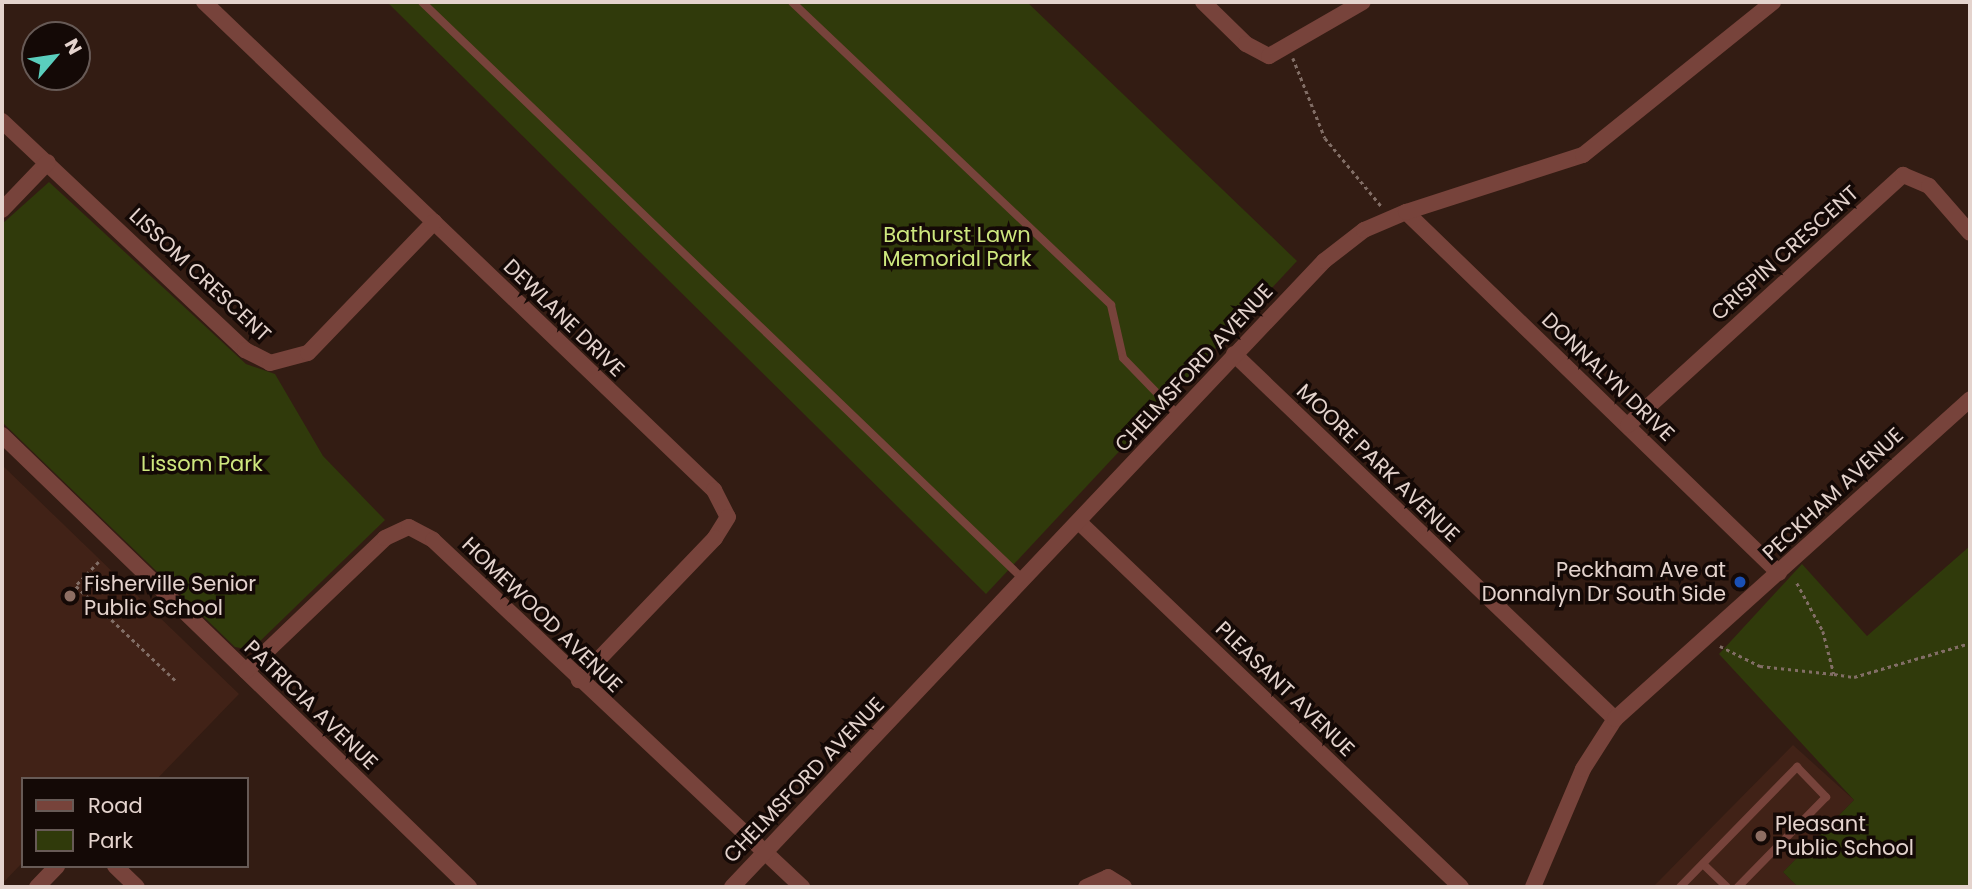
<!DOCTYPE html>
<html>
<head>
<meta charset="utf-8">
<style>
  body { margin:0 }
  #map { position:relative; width:1972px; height:889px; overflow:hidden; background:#331c13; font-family:Poppins,sans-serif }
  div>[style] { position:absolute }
  .built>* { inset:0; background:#412217 }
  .green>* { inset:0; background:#303a0b }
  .path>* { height:2.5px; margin-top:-1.25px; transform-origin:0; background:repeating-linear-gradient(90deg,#826e66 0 3.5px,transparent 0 7px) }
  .lane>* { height:8px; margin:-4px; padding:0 4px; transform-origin:4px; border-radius:4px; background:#77433b }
  .street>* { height:16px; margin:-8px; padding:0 8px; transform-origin:8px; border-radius:8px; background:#77433b }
  .dots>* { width:19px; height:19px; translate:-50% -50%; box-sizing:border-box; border:4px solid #140906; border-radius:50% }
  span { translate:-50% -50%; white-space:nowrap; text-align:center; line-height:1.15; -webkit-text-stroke:7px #140906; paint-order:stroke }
  .park-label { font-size:21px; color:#cee77e }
  .street-label { font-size:21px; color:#e4d3cd }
  .poi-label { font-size:21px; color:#e4d3cd }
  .right { translate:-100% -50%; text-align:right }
  .left { translate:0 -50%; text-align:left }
  .frame { position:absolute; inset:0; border:4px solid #e4d3cd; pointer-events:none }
  .legend { position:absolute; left:21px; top:777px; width:228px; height:91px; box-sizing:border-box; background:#140906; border:2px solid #675a56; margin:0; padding:9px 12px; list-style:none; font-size:21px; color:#e4d3cd }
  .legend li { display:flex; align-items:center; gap:14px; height:35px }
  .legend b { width:35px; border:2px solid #675a56 }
  .north { position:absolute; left:21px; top:21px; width:70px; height:70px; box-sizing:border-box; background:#140906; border:2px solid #675a56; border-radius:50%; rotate:61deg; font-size:19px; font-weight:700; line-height:28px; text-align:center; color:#e4d3cd }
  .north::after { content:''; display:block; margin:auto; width:24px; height:32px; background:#5acebd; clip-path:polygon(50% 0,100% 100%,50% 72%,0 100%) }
</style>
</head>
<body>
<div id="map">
  <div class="built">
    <div style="clip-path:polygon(2px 465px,239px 694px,157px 779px,23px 779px,23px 862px,2px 884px)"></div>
    <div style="clip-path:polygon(1793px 745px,1854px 800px,1783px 872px,1798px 887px,1653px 887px)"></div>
  </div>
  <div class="green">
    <div style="clip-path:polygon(387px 2px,1027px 2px,1297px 261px,986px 594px)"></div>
    <div style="clip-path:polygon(49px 182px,246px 364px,275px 374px,323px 456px,385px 520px,251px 650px,235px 647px,2px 422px,2px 224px)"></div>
    <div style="clip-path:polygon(1970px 546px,1970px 887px,1798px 887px,1783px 872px,1854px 800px,1719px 654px,1802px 564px,1867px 636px)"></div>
  </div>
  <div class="path">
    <div style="left:1293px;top:58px;width:86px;rotate:68.2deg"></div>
    <div style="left:1325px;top:138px;width:89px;rotate:50.4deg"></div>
    <div style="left:99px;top:562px;width:33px;rotate:134deg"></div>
    <div style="left:76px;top:586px;width:137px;rotate:43.5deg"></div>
    <div style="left:1797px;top:583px;width:55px;rotate:61.6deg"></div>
    <div style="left:1823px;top:631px;width:44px;rotate:75.7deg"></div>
    <div style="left:1834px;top:674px;width:20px;rotate:9deg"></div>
    <div style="left:1854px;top:677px;width:121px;rotate:-16.3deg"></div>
    <div style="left:1720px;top:646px;width:45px;rotate:26.6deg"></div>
    <div style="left:1760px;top:666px;width:74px;rotate:6.2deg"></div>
  </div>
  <div class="lane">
    <div style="left:422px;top:2px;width:833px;rotate:43.83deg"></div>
    <div style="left:792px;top:2px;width:440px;rotate:43.5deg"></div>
    <div style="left:1111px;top:305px;width:54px;rotate:77.2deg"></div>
    <div style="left:1123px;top:358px;width:79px;rotate:46deg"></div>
    <div style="left:1703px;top:864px;width:33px;rotate:44deg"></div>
    <div style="left:1680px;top:887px;width:168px;rotate:-45.7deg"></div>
    <div style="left:1797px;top:767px;width:42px;rotate:46deg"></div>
    <div style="left:1826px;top:797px;width:126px;rotate:134.4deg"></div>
  </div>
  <div class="street">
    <div style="left:204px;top:2px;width:706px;rotate:43.74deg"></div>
    <div style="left:714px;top:490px;width:30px;rotate:63deg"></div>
    <div style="left:728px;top:517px;width:25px;rotate:122deg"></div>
    <div style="left:715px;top:538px;width:197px;rotate:133.8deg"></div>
    <div style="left:1203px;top:2px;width:60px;rotate:44.3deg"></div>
    <div style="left:1246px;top:44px;width:26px;rotate:28deg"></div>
    <div style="left:1269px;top:56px;width:108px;rotate:-29.9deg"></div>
    <div style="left:2px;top:121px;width:334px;rotate:43.3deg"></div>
    <div style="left:245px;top:350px;width:28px;rotate:27deg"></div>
    <div style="left:270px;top:363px;width:39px;rotate:-15deg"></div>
    <div style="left:308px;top:353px;width:182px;rotate:-46.1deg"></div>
    <div style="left:2px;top:210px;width:66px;rotate:-46.2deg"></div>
    <div style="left:1406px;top:212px;width:519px;rotate:44.06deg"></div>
    <div style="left:1234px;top:354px;width:528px;rotate:43.77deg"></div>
    <div style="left:1628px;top:425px;width:372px;rotate:-42.3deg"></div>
    <div style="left:1903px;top:175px;width:28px;rotate:23deg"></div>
    <div style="left:1929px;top:186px;width:62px;rotate:48.9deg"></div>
    <div style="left:2px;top:435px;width:650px;rotate:44.06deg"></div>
    <div style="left:1079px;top:522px;width:528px;rotate:43.7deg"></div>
    <div style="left:246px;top:671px;width:192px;rotate:-43.7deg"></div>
    <div style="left:385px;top:538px;width:26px;rotate:-25deg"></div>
    <div style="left:409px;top:527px;width:27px;rotate:28deg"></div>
    <div style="left:433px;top:540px;width:507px;rotate:43.24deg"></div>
    <div style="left:115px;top:866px;width:30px;rotate:44deg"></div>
    <div style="left:37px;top:887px;width:29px;rotate:-46deg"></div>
    <div style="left:732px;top:887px;width:862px;rotate:-46.6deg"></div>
    <div style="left:1324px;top:261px;width:51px;rotate:-37.8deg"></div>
    <div style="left:1364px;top:230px;width:46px;rotate:-23.2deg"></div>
    <div style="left:1406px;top:212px;width:186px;rotate:-17.9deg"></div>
    <div style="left:1583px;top:155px;width:244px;rotate:-38.8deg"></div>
    <div style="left:1086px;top:887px;width:24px;rotate:-24deg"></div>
    <div style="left:1108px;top:877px;width:19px;rotate:32deg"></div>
    <div style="left:1533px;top:887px;width:128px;rotate:-67deg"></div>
    <div style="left:1583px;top:769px;width:59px;rotate:-57.4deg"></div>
    <div style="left:1615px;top:719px;width:478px;rotate:-42deg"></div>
  </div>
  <div class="dots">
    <div style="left:1740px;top:582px;background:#1a4fb4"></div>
    <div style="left:70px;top:596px;background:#8d6e63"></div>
    <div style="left:1761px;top:836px;background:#8d6e63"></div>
  </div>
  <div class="park-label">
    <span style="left:957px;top:247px">Bathurst Lawn<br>Memorial Park</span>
    <span style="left:202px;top:464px">Lissom Park</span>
  </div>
  <div class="street-label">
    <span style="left:1785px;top:253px;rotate:-42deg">CRISPIN CRESCENT</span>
    <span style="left:200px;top:275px;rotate:43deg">LISSOM CRESCENT</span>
    <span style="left:564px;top:318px;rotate:44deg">DEWLANE DRIVE</span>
    <span style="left:1194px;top:368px;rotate:-47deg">CHELMSFORD AVENUE</span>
    <span style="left:1608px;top:377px;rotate:44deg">DONNALYN DRIVE</span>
    <span style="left:1378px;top:463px;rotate:44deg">MOORE PARK AVENUE</span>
    <span style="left:1833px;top:494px;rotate:-43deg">PECKHAM AVENUE</span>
    <span style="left:542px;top:615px;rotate:44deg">HOMEWOOD AVENUE</span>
    <span style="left:1285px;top:689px;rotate:44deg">PLEASANT AVENUE</span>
    <span style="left:311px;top:705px;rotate:44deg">PATRICIA AVENUE</span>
    <span style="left:804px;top:780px;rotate:-46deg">CHELMSFORD AVENUE</span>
  </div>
  <div class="poi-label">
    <span class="right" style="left:1726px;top:582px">Peckham Ave at<br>Donnalyn Dr South Side</span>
    <span class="left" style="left:84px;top:596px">Fisherville Senior<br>Public School</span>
    <span class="left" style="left:1775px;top:836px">Pleasant<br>Public School</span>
  </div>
  <div class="frame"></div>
  <ul class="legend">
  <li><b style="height:9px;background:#77433b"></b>Road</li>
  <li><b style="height:19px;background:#303a0b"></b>Park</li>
  </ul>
  <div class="north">N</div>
</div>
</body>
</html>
